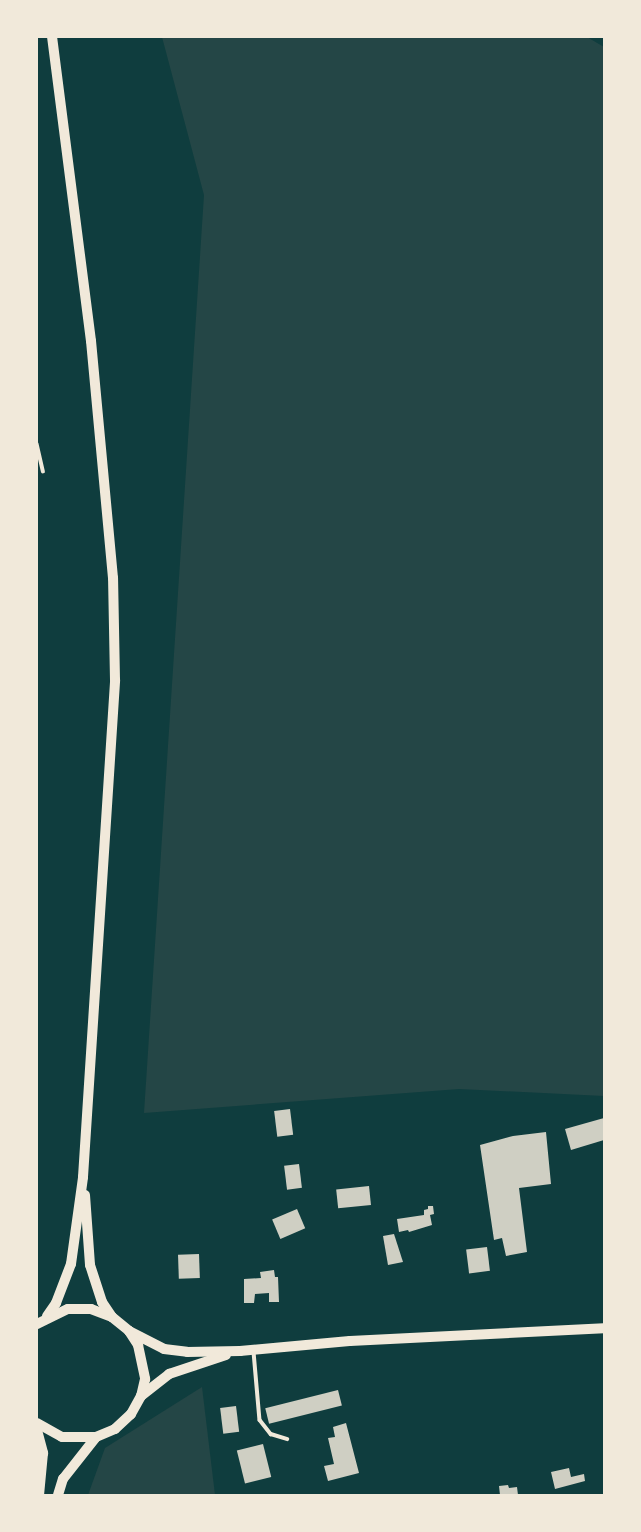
<!DOCTYPE html>
<html>
<head>
<meta charset="utf-8">
<style>
  body { margin:0 }
  #map { position:relative; width:641px; height:1532px; overflow:hidden; background:#0f3d3e; font-family:Raleway,sans-serif }
  div>[style] { position:absolute }
  .green>* { inset:0; background:#244646 }
  .building>* { inset:0; background:#cfcfc3; transform-origin:0 0 }
  .service>* { height:3.5px; margin:-1.75px; padding:0 1.75px; transform-origin:1.75px; border-radius:1.75px; background:#f1e9da }
  .secondary>* { height:10px; margin:-5px; padding:0 5px; transform-origin:5px; border-radius:5px; background:#f1e9da }
  .primary>* { height:10px; margin:-5px; padding:0 5px; transform-origin:5px; border-radius:5px; background:#f1e9da }
  span { translate:-50% -50%; white-space:nowrap; text-align:center; line-height:1.15; -webkit-text-stroke:6px #f1e9da; paint-order:stroke }
  .frame { position:absolute; inset:0; border:38px solid #f1e9da; pointer-events:none }
</style>
</head>
<body>
<div id="map">
  <div class="green">
    <div style="clip-path:polygon(162px 37px,587px 37px,604px 47px,604px 1096px,459px 1089px,144px 1113px,204px 195px)"></div>
    <div style="clip-path:polygon(202px 1387px,215px 1495px,88px 1495px,105px 1448px)"></div>
  </div>
  <div class="building">
    <div style="left:290px;top:1109px;width:26px;height:16px;rotate:83deg"></div>
    <div style="clip-path:polygon(604px 1118px,604px 1140px,571px 1150px,565px 1129px)"></div>
    <div style="clip-path:polygon(546px 1132px,551px 1184px,519px 1188px,527px 1252px,506px 1256px,502px 1238px,494px 1240px,480px 1145px,513px 1136px)"></div>
    <div style="left:299px;top:1164px;width:24px;height:15px;rotate:83deg"></div>
    <div style="left:369px;top:1186px;width:19px;height:33px;rotate:84deg"></div>
    <div style="clip-path:polygon(428px 1206px,433px 1206px,434px 1214px,430px 1215px,432px 1225px,409px 1232px,408px 1230px,399px 1232px,397px 1219px,424px 1215px,424px 1210px,428px 1209px)"></div>
    <div style="left:297px;top:1209px;width:21px;height:27px;rotate:67deg"></div>
    <div style="clip-path:polygon(394px 1234px,403px 1262px,388px 1265px,383px 1236px)"></div>
    <div style="left:487px;top:1247px;width:24px;height:21px;rotate:83deg"></div>
    <div style="left:199px;top:1254px;width:24px;height:21px;rotate:88deg"></div>
    <div style="clip-path:polygon(274px 1270px,275px 1277px,278px 1277px,279px 1302px,269px 1302px,269px 1293px,255px 1294px,254px 1303px,244px 1303px,244px 1279px,261px 1278px,260px 1272px)"></div>
    <div style="left:338px;top:1390px;width:16px;height:75px;rotate:76deg"></div>
    <div style="left:236px;top:1406px;width:26px;height:16px;rotate:83deg"></div>
    <div style="clip-path:polygon(346px 1423px,359px 1473px,328px 1481px,324px 1466px,334px 1464px,328px 1438px,335px 1437px,333px 1427px)"></div>
    <div style="left:263px;top:1444px;width:34px;height:27px;rotate:76deg"></div>
    <div style="clip-path:polygon(569px 1468px,571px 1477px,584px 1474px,585px 1481px,555px 1489px,551px 1472px)"></div>
    <div style="clip-path:polygon(508px 1485px,509px 1488px,517px 1487px,518px 1495px,500px 1495px,499px 1486px)"></div>
  </div>
  <div class="service">
    <div style="left:37px;top:444px;width:28px;rotate:77deg"></div>
    <div style="left:254px;top:1352px;width:68px;rotate:85deg"></div>
    <div style="left:260px;top:1420px;width:18px;rotate:52deg"></div>
    <div style="left:271px;top:1434px;width:17px;rotate:17deg"></div>
  </div>
  <div class="secondary">
    <div style="left:129px;top:1331px;width:39px;rotate:27deg"></div>
    <div style="left:164px;top:1349px;width:23px;rotate:7deg"></div>
    <div style="left:187px;top:1352px;width:53px;rotate:-1.1deg"></div>
    <div style="left:240px;top:1351px;width:110px;rotate:-5.2deg"></div>
    <div style="left:350px;top:1341px;width:254px;rotate:-2.9deg"></div>
    <div style="left:141px;top:1396px;width:36px;rotate:-38deg"></div>
    <div style="left:169px;top:1374px;width:60px;rotate:-18.4deg"></div>
  </div>
  <div class="primary">
    <div style="left:85px;top:1195px;width:70px;rotate:85.9deg"></div>
    <div style="left:90px;top:1265px;width:39px;rotate:72deg"></div>
    <div style="left:102px;top:1302px;width:18px;rotate:56deg"></div>
    <div style="left:47px;top:1316px;width:16px;rotate:-55deg"></div>
    <div style="left:56px;top:1303px;width:42px;rotate:-69deg"></div>
    <div style="left:71px;top:1264px;width:88px;rotate:-82.1deg"></div>
    <div style="left:83px;top:1177px;width:498px;rotate:-86.3deg"></div>
    <div style="left:115px;top:680px;width:102px;rotate:-91.1deg"></div>
    <div style="left:113px;top:578px;width:238px;rotate:-95.3deg"></div>
    <div style="left:91px;top:341px;width:306px;rotate:-97.3deg"></div>
    <div style="left:37px;top:1324px;width:34px;rotate:-26deg"></div>
    <div style="left:68px;top:1309px;width:23px"></div>
    <div style="left:91px;top:1309px;width:22px;rotate:21deg"></div>
    <div style="left:112px;top:1317px;width:22px;rotate:39deg"></div>
    <div style="left:129px;top:1331px;width:17px;rotate:57deg"></div>
    <div style="left:138px;top:1345px;width:35px;rotate:78deg"></div>
    <div style="left:145px;top:1379px;width:17px;rotate:103deg"></div>
    <div style="left:141px;top:1396px;width:21px;rotate:119deg"></div>
    <div style="left:131px;top:1414px;width:22px;rotate:137deg"></div>
    <div style="left:115px;top:1429px;width:21px;rotate:157deg"></div>
    <div style="left:96px;top:1437px;width:34px;rotate:180deg"></div>
    <div style="left:62px;top:1437px;width:29px;rotate:-151deg"></div>
    <div style="left:37px;top:1430px;width:24px;rotate:75deg"></div>
    <div style="left:43px;top:1453px;width:42px;rotate:95.4deg"></div>
    <div style="left:58px;top:1495px;width:17px;rotate:-73deg"></div>
    <div style="left:63px;top:1479px;width:53px;rotate:-51.8deg"></div>
  </div>
  <div class="frame"></div>
</div>
</body>
</html>
